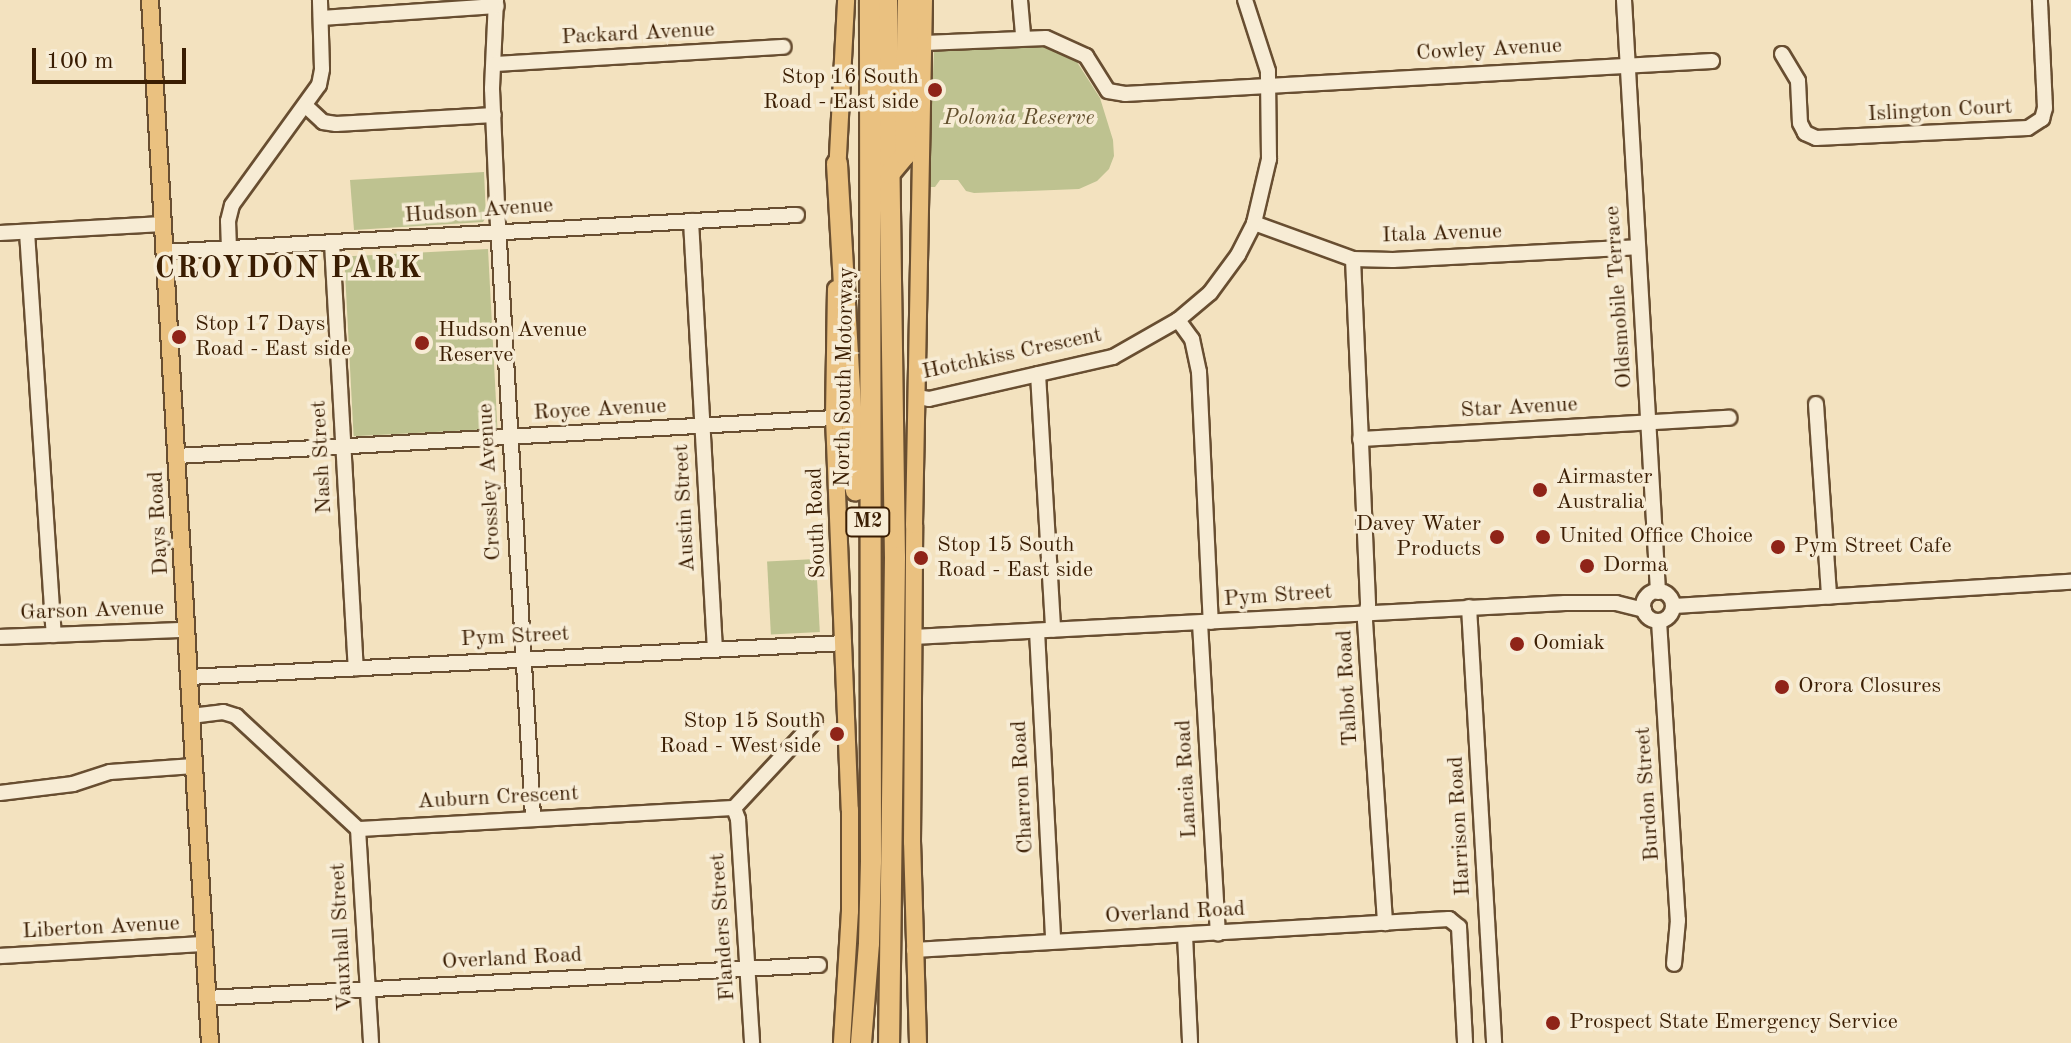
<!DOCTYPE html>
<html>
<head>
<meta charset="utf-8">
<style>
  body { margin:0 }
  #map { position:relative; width:2071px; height:1043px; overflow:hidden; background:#f3e2bf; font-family:"Old Standard TT",serif }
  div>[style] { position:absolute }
  .green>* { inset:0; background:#bec290; transform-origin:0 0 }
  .roads { filter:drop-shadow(2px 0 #684e31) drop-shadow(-2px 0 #684e31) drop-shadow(0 2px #684e31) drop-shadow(0 -2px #684e31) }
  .minor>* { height:14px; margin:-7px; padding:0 7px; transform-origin:7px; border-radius:7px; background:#f7ecd5 }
  .minor>.ring { margin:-7px; padding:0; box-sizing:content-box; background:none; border:14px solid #f7ecd5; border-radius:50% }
  .major>* { height:16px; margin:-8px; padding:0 8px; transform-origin:8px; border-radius:8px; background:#eac180 }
  .highway>* { height:20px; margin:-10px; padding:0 10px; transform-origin:10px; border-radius:10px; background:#eac180 }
  .dots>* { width:22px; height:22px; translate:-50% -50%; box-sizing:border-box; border:4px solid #f7ecd5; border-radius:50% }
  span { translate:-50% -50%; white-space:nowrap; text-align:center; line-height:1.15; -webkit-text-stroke:7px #f7ecd5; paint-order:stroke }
  .shield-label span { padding:2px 6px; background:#f7ecd5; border:2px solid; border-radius:6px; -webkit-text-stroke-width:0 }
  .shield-label { font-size:20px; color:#3a1d02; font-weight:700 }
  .street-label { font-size:22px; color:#3a1d02 }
  .poi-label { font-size:22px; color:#3a1d02 }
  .right { translate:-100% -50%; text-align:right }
  .left { translate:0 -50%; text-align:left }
  .park-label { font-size:22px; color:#624f2d; font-style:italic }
  .district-label { font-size:30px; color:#3a1d02; font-weight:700; letter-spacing:2px }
  .scale { position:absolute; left:32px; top:48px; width:154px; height:36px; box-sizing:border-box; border:4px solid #3a1d02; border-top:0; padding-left:10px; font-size:24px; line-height:28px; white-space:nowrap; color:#3a1d02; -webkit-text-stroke:6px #f7ecd5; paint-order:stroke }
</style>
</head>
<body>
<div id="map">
  <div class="green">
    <div style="clip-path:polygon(1043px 46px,1077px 62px,1100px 98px,1113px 140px,1114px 156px,1109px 169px,1097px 181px,1079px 189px,974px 193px,966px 191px,958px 180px,940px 180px,935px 187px,928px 187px,934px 51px)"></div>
    <div style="clip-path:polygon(484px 172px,486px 217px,483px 222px,354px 230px,350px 180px)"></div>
    <div style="left:488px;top:249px;width:180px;height:144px;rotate:87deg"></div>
    <div style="left:816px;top:559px;width:73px;height:49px;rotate:87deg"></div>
  </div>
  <div class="roads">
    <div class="minor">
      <div style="left:496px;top:0;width:89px;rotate:92.6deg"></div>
      <div style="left:492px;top:89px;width:135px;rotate:87.5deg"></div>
      <div style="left:498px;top:224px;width:594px;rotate:86.62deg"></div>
      <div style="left:1020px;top:0;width:37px;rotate:85deg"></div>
      <div style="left:1624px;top:0;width:593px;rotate:86.71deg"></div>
      <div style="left:321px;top:18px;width:176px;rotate:-3.9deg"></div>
      <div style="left:924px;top:43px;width:122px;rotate:-2.3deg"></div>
      <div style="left:1046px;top:38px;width:44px;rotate:24.2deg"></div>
      <div style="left:1086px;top:56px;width:41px;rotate:57.8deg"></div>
      <div style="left:1108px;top:91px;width:17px;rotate:10deg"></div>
      <div style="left:1125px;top:94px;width:588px;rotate:-3.22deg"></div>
      <div style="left:1782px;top:54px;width:31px;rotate:59deg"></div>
      <div style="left:1798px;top:81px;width:42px;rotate:87.3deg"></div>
      <div style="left:1800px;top:123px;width:11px;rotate:63deg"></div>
      <div style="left:1805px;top:133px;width:12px;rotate:24deg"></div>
      <div style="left:1816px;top:138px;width:212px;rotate:-2.7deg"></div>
      <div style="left:2028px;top:128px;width:17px;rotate:-33deg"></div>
      <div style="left:2042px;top:119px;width:11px;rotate:-75deg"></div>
      <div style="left:2045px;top:108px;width:108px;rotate:-92.7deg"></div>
      <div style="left:494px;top:64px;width:290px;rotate:-3.4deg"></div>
      <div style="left:307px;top:107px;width:22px;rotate:43deg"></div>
      <div style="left:323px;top:122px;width:13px;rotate:9deg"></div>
      <div style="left:336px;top:124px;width:158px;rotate:-3.3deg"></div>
      <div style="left:691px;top:221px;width:428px;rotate:86.8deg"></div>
      <div style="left:1254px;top:223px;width:105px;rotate:20deg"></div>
      <div style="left:1353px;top:259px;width:40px;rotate:1.4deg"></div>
      <div style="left:1393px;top:260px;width:244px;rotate:-3deg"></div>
      <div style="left:27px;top:232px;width:404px;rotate:86.2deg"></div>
      <div style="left:0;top:233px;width:163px;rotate:-3.2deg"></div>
      <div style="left:332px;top:243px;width:426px;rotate:86.8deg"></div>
      <div style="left:229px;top:249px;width:28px;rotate:-92deg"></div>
      <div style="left:228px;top:221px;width:16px;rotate:-76deg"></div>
      <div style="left:232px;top:205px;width:148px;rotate:-54.1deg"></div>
      <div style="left:319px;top:85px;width:16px;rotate:-79deg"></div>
      <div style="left:322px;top:69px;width:69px;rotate:-91.7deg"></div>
      <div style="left:164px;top:252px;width:634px;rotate:-3.35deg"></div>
      <div style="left:1353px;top:259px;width:346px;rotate:87.5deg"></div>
      <div style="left:1368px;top:605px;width:16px;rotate:101deg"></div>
      <div style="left:1365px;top:621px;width:303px;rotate:86.2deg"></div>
      <div style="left:1178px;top:320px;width:24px;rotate:54deg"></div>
      <div style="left:1192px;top:339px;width:34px;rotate:78deg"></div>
      <div style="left:1199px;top:372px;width:250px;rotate:87.3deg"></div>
      <div style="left:1038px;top:374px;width:256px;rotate:86.6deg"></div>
      <div style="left:917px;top:397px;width:12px;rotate:9deg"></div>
      <div style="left:929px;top:399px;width:189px;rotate:-12.9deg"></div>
      <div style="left:1113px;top:357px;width:75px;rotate:-29.6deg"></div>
      <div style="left:1178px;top:320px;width:42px;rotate:-40.2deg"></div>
      <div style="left:1210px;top:293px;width:47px;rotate:-53.6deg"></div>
      <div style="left:1238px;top:255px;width:36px;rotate:-63deg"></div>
      <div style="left:1254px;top:223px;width:66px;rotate:-76.8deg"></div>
      <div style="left:1269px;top:159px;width:88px;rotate:-90.7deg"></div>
      <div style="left:1268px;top:71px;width:75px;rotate:-107.9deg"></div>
      <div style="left:1816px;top:404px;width:193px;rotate:86.1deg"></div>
      <div style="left:1360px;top:439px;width:370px;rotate:-3.3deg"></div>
      <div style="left:177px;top:456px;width:658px;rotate:-3.31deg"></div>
      <div class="ring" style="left:1643px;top:591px;width:16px;height:16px"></div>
      <div style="left:1673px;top:606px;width:399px;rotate:-3.5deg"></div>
      <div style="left:1469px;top:607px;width:437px;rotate:86.7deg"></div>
      <div style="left:1659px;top:621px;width:300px;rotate:86.4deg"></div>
      <div style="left:1678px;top:920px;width:44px;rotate:95.2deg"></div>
      <div style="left:1200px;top:623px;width:311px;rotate:86.7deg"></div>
      <div style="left:1037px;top:631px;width:310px;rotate:87deg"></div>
      <div style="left:0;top:637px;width:186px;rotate:-2.2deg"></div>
      <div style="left:913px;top:637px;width:653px;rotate:-2.99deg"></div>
      <div style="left:1565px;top:603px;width:51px"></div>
      <div style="left:1616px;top:603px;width:29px;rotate:14deg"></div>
      <div style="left:189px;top:677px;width:656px;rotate:-2.97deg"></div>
      <div style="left:191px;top:716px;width:32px;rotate:-7deg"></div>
      <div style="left:223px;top:712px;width:14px;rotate:17deg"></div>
      <div style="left:236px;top:716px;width:166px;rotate:42.8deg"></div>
      <div style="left:358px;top:829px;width:377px;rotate:-3.2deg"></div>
      <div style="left:734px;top:808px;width:119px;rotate:-47deg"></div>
      <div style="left:0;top:793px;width:74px;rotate:-7deg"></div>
      <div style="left:73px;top:784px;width:39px;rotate:-18deg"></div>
      <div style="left:110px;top:772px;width:84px;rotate:-4.1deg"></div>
      <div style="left:734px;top:808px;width:12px;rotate:70deg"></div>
      <div style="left:738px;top:819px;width:224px;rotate:86.4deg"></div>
      <div style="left:358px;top:829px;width:214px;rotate:86.5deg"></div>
      <div style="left:1185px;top:935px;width:108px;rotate:87.3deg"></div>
      <div style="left:914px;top:950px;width:536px;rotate:-3.32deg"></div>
      <div style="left:1449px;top:919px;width:13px;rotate:39deg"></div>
      <div style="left:1459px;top:927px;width:116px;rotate:87deg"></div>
      <div style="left:0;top:956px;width:204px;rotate:-3.4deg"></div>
      <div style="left:207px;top:998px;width:613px;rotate:-3.09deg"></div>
    </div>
    <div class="major">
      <div style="left:150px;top:0;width:1045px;rotate:86.71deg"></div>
      <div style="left:837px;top:174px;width:174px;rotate:-87deg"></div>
      <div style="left:836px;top:289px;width:129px;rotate:90.9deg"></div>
      <div style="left:834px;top:418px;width:392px;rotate:87.7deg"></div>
      <div style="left:850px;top:810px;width:101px;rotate:90deg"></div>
      <div style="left:850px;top:911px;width:132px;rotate:93.5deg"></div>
      <div style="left:918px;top:1043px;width:201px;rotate:-91.7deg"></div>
      <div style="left:912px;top:842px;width:317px;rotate:-89.6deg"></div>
      <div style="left:914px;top:525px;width:525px;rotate:-88.91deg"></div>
    </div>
    <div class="highway">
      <div style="left:887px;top:0;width:557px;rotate:89.18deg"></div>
      <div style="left:895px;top:557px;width:486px;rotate:90.7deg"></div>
      <div style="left:837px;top:164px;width:327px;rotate:86.7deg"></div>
      <div style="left:889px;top:174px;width:25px;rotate:-50deg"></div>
      <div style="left:905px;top:155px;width:155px;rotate:-88.9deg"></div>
      <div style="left:861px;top:1043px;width:100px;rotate:-85.4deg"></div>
      <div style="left:869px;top:943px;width:82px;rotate:-88.6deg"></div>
      <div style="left:871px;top:861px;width:861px;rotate:-90.07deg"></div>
    </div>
  </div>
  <div class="dots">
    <div style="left:935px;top:90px;background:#8f2418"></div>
    <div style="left:179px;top:337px;background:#8f2418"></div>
    <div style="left:422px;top:343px;background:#8f2418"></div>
    <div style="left:1540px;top:490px;background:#8f2418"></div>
    <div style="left:1497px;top:537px;background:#8f2418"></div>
    <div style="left:1543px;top:537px;background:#8f2418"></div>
    <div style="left:1778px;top:547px;background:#8f2418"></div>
    <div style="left:921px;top:558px;background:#8f2418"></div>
    <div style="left:1587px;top:566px;background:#8f2418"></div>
    <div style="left:1517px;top:644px;background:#8f2418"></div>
    <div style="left:1782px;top:687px;background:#8f2418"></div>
    <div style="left:837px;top:734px;background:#8f2418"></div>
    <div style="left:1553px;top:1023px;background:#8f2418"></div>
  </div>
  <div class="shield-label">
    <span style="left:868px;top:522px">M2</span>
  </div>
  <div class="street-label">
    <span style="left:638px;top:34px;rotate:-3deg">Packard Avenue</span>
    <span style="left:1489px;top:50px;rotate:-3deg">Cowley Avenue</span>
    <span style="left:1940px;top:111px;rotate:-3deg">Islington Court</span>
    <span style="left:479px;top:211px;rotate:-4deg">Hudson Avenue</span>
    <span style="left:1442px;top:234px;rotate:-2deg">Itala Avenue</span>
    <span style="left:1619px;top:297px;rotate:-94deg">Oldsmobile Terrace</span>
    <span style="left:1012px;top:354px;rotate:-12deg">Hotchkiss Crescent</span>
    <span style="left:845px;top:377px;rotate:-89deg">North South Motorway</span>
    <span style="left:1519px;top:408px;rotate:-3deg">Star Avenue</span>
    <span style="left:600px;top:410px;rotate:-3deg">Royce Avenue</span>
    <span style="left:322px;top:457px;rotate:-93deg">Nash Street</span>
    <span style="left:490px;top:482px;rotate:-93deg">Crossley Avenue</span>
    <span style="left:685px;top:508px;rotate:-93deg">Austin Street</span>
    <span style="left:159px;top:523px;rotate:-93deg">Days Road</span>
    <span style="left:817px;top:523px;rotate:-92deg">South Road</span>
    <span style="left:1278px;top:596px;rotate:-4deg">Pym Street</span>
    <span style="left:92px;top:611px;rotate:-2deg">Garson Avenue</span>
    <span style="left:515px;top:637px;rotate:-3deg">Pym Street</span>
    <span style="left:1348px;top:688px;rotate:-93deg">Talbot Road</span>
    <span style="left:1187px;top:779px;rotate:-93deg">Lancia Road</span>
    <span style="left:1023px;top:787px;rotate:-93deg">Charron Road</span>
    <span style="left:1648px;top:794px;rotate:-94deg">Burdon Street</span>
    <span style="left:498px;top:798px;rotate:-3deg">Auburn Crescent</span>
    <span style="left:1460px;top:826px;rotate:-93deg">Harrison Road</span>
    <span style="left:1175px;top:913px;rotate:-3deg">Overland Road</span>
    <span style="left:723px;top:927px;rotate:-94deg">Flanders Street</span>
    <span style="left:101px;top:928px;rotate:-3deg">Liberton Avenue</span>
    <span style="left:342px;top:937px;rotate:-93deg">Vauxhall Street</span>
    <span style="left:512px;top:959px;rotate:-3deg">Overland Road</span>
  </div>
  <div class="poi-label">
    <span class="right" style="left:919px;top:90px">Stop 16 South<br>Road - East side</span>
    <span class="left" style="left:195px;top:337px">Stop 17 Days<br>Road - East side</span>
    <span class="left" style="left:438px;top:343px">Hudson Avenue<br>Reserve</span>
    <span class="left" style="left:1556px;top:490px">Airmaster<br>Australia</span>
    <span class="right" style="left:1481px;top:537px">Davey Water<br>Products</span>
    <span class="left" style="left:1559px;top:537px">United Office Choice</span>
    <span class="left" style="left:937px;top:558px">Stop 15 South<br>Road - East side</span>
    <span class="left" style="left:1794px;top:547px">Pym Street Cafe</span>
    <span class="left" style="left:1603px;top:566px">Dorma</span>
    <span class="left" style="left:1533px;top:644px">Oomiak</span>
    <span class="left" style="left:1798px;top:687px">Orora Closures</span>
    <span class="right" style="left:821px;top:734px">Stop 15 South<br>Road - West side</span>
    <span class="left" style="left:1569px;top:1023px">Prospect State Emergency Service</span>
  </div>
  <div class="park-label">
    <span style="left:1019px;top:119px">Polonia Reserve</span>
  </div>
  <div class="district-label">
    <span style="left:289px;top:269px">CROYDON PARK</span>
  </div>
  <div class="scale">100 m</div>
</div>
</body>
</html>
